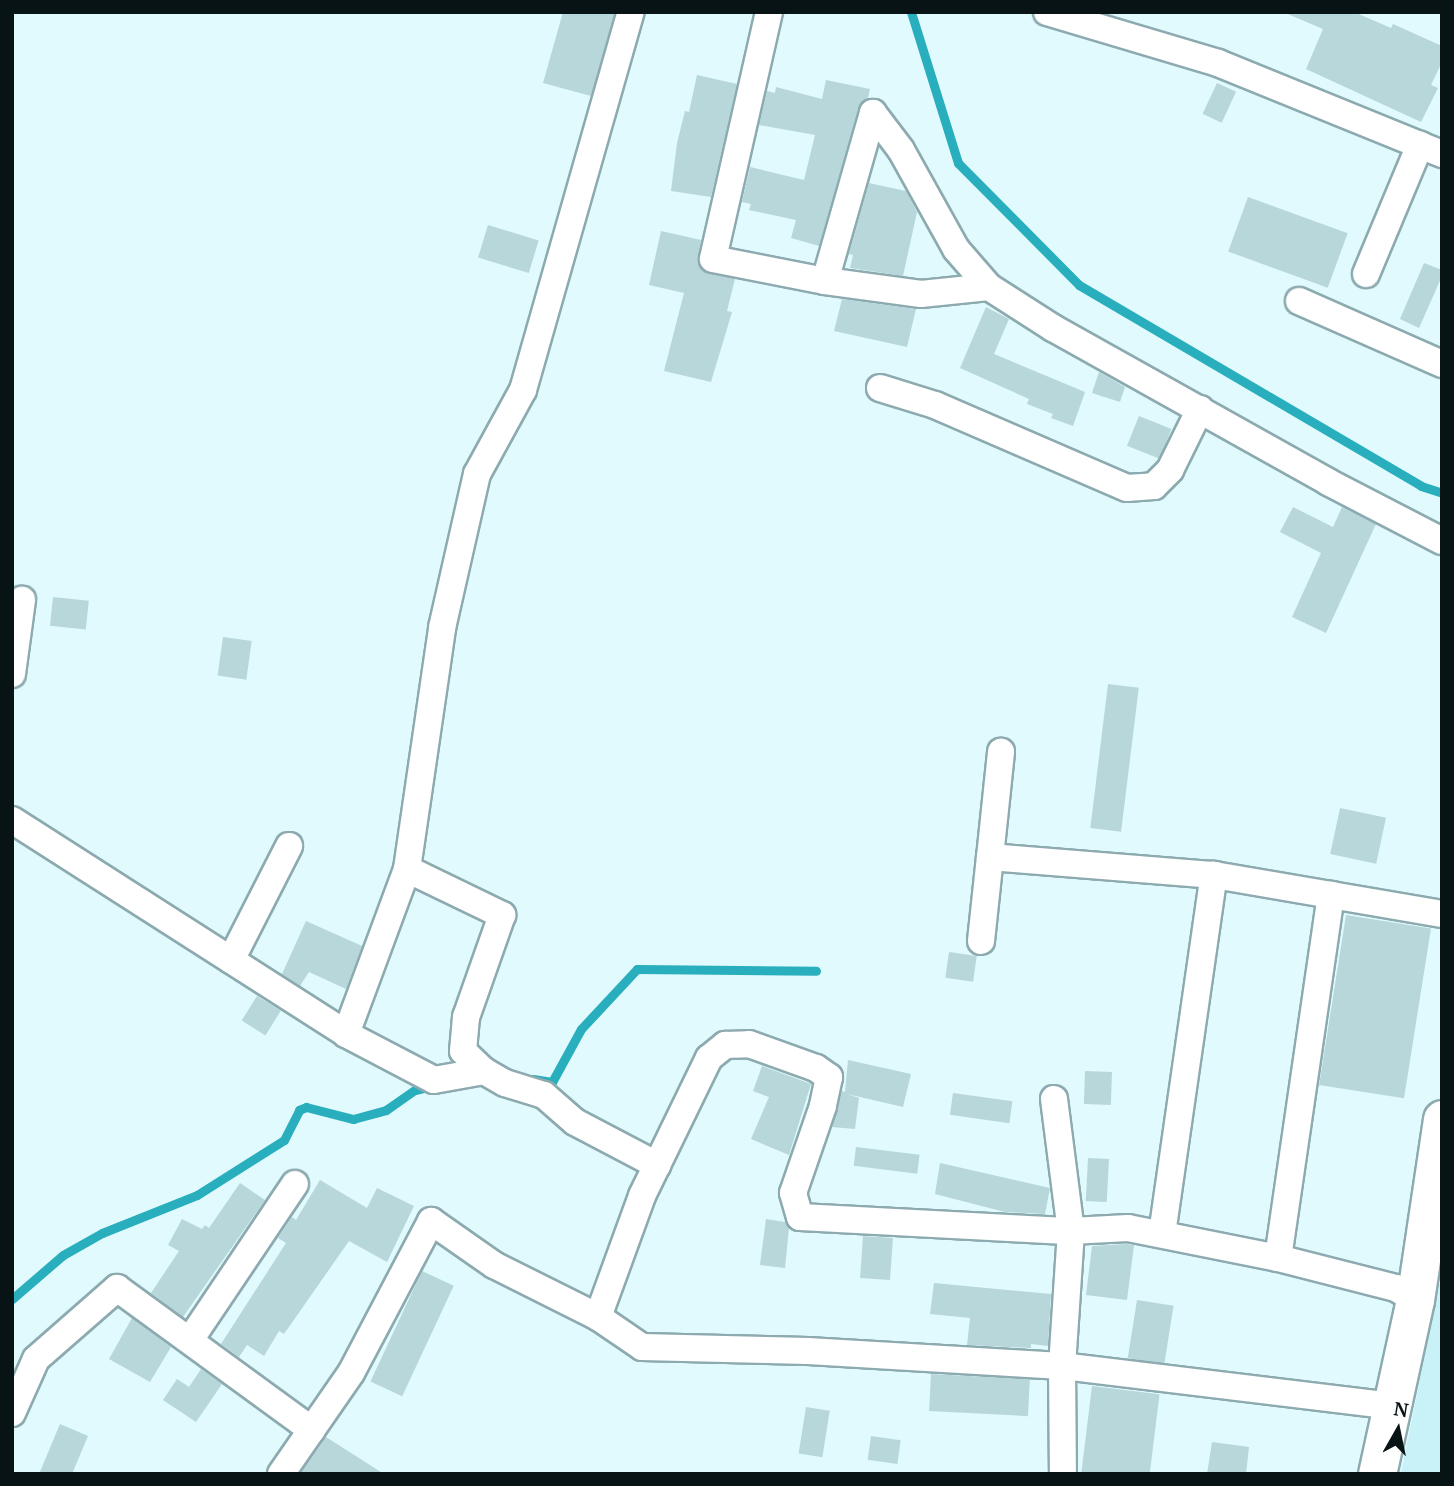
<!DOCTYPE html>
<html>
<head>
<meta charset="utf-8">
<style>
  body { margin:0 }
  #map { position:relative; width:1454px; height:1486px; overflow:hidden; background:#e0fafd; font-family:"PT Serif",serif }
  div>[style] { position:absolute }
  .built>* { inset:0; background:#c8f2f8 }
  .stream>* { height:9px; margin:-4.5px; padding:0 4.5px; transform-origin:4.5px; border-radius:4.5px; background:#29aebd }
  .building>* { inset:0; background:#b8d7db; transform-origin:0 0 }
  .roads { filter:drop-shadow(2px 0 #8caaaf) drop-shadow(-2px 0 #8caaaf) drop-shadow(0 2px #8caaaf) drop-shadow(0 -2px #8caaaf) }
  .street>* { height:26px; margin:-13px; padding:0 13px; transform-origin:13px; border-radius:13px; background:#fff }
  .secondary>* { height:37px; margin:-18.5px; padding:0 18.5px; transform-origin:18.5px; border-radius:18.5px; background:#fff }
  span { translate:-50% -50%; white-space:nowrap; text-align:center; line-height:1.15; -webkit-text-stroke:5px #fff; paint-order:stroke }
  .frame { position:absolute; inset:0; border:14px solid #081315; pointer-events:none }
  .north { position:absolute; left:1363px; top:1395px; width:70px; height:70px; -webkit-text-stroke:5px #fff; paint-order:stroke; rotate:9deg; font-size:19px; font-weight:700; line-height:28px; text-align:center; color:#081315 }
  .north::after { content:''; display:block; margin:auto; width:24px; height:32px; background:#081315; clip-path:polygon(50% 0,100% 100%,50% 72%,0 100%) }
</style>
</head>
<body>
<div id="map">
  <div class="built">
    <div style="clip-path:polygon(1442px 1270px,1442px 1474px,1401px 1474px)"></div>
  </div>
  <div class="stream">
    <div style="left:911px;top:12px;width:158px;rotate:72.7deg"></div>
    <div style="left:958px;top:163px;width:172px;rotate:45.2deg"></div>
    <div style="left:1079px;top:285px;width:397px;rotate:30.4deg"></div>
    <div style="left:1421px;top:486px;width:22px;rotate:18deg"></div>
    <div style="left:533px;top:1079px;width:19px;rotate:9deg"></div>
    <div style="left:552px;top:1082px;width:60px;rotate:-61.3deg"></div>
    <div style="left:581px;top:1029px;width:82px;rotate:-47deg"></div>
    <div style="left:637px;top:969px;width:179px;rotate:0.6deg"></div>
    <div style="left:12px;top:1299px;width:67px;rotate:-40.8deg"></div>
    <div style="left:63px;top:1255px;width:45px;rotate:-29.4deg"></div>
    <div style="left:102px;top:1233px;width:102px;rotate:-21.8deg"></div>
    <div style="left:197px;top:1195px;width:103px;rotate:-32.3deg"></div>
    <div style="left:284px;top:1140px;width:34px;rotate:-63deg"></div>
    <div style="left:299px;top:1110px;width:8px;rotate:-23deg"></div>
    <div style="left:306px;top:1107px;width:49px;rotate:14.3deg"></div>
    <div style="left:353px;top:1119px;width:34px;rotate:-15deg"></div>
    <div style="left:386px;top:1110px;width:35px;rotate:-35deg"></div>
    <div style="left:415px;top:1090px;width:18px;rotate:-13deg"></div>
  </div>
  <div class="building">
    <div style="clip-path:polygon(563px 12px,615px 12px,591px 96px,543px 83px)"></div>
    <div style="clip-path:polygon(1283px 12px,1354px 12px,1391px 28px,1393px 24px,1442px 46px,1442px 62px,1431px 85px,1438px 88px,1421px 122px,1306px 69px,1323px 29px)"></div>
    <div style="clip-path:polygon(697px 75px,737px 84px,711px 197px,671px 191px,677px 143px,685px 111px,689px 112px)"></div>
    <div style="clip-path:polygon(826px 80px,870px 89px,868px 98px,858px 109px,819px 246px,791px 238px,796px 220px,749px 210px,751px 204px,742px 202px,750px 167px,804px 180px,815px 135px,759px 125px,767px 91px,775px 93px,776px 87px,822px 99px)"></div>
    <div style="left:1217px;top:83px;width:21px;height:34px;rotate:25deg"></div>
    <div style="clip-path:polygon(869px 183px,906px 191px,917px 212px,903px 276px,850px 268px,853px 255px,849px 254px)"></div>
    <div style="left:1248px;top:197px;width:106px;height:58px;rotate:20deg"></div>
    <div style="left:488px;top:225px;width:53px;height:34px;rotate:17deg"></div>
    <div style="clip-path:polygon(661px 231px,701px 240px,698px 256px,702px 270px,735px 279px,727px 311px,732px 312px,711px 382px,664px 371px,684px 293px,649px 285px)"></div>
    <div style="clip-path:polygon(1424px 263px,1442px 270px,1442px 276px,1419px 328px,1400px 319px)"></div>
    <div style="clip-path:polygon(842px 299px,916px 309px,907px 347px,834px 331px)"></div>
    <div style="clip-path:polygon(986px 307px,1009px 319px,994px 354px,1085px 392px,1073px 426px,1051px 418px,1053px 414px,1027px 404px,1029px 399px,960px 368px)"></div>
    <div style="clip-path:polygon(1099px 372px,1125px 387px,1120px 402px,1092px 393px)"></div>
    <div style="left:1139px;top:416px;width:35px;height:32px;rotate:22deg"></div>
    <div style="clip-path:polygon(1293px 507px,1333px 527px,1342px 507px,1376px 524px,1326px 633px,1292px 617px,1321px 553px,1280px 532px)"></div>
    <div style="left:53px;top:597px;width:36px;height:29px;rotate:6deg"></div>
    <div style="left:223px;top:637px;width:29px;height:39px;rotate:8deg"></div>
    <div style="left:1108px;top:684px;width:31px;height:145px;rotate:7deg"></div>
    <div style="left:1340px;top:808px;width:47px;height:47px;rotate:12deg"></div>
    <div style="left:1346px;top:915px;width:86px;height:172px;rotate:9deg"></div>
    <div style="clip-path:polygon(306px 921px,362px 946px,346px 989px,309px 972px,300px 986px,282px 974px)"></div>
    <div style="left:949px;top:952px;width:28px;height:26px;rotate:8deg"></div>
    <div style="left:257px;top:996px;width:28px;height:29px;rotate:32deg"></div>
    <div style="clip-path:polygon(848px 1060px,911px 1074px,903px 1107px,847px 1094px,859px 1098px,855px 1129px,832px 1127px,842px 1091px,845px 1092px)"></div>
    <div style="clip-path:polygon(762px 1066px,811px 1084px,789px 1155px,751px 1139px,769px 1097px,753px 1091px)"></div>
    <div style="left:1085px;top:1071px;width:27px;height:33px;rotate:2deg"></div>
    <div style="left:953px;top:1093px;width:60px;height:22px;rotate:8deg"></div>
    <div style="left:856px;top:1147px;width:64px;height:19px;rotate:7deg"></div>
    <div style="left:1088px;top:1158px;width:21px;height:43px;rotate:3deg"></div>
    <div style="clip-path:polygon(940px 1163px,1050px 1188px,1045px 1214px,1005px 1212px,935px 1194px)"></div>
    <div style="clip-path:polygon(320px 1180px,367px 1208px,377px 1188px,414px 1206px,387px 1262px,349px 1241px,284px 1334px,279px 1331px,264px 1356px,247px 1345px,239px 1357px,221px 1344px,286px 1243px,278px 1238px,292px 1217px,296px 1220px)"></div>
    <div style="clip-path:polygon(240px 1183px,265px 1200px,183px 1317px,151px 1293px,179px 1251px,168px 1245px,182px 1219px,202px 1229px,205px 1225px,209px 1228px)"></div>
    <div style="clip-path:polygon(766px 1219px,785px 1222px,789px 1228px,785px 1268px,760px 1265px)"></div>
    <div style="left:863px;top:1236px;width:30px;height:42px;rotate:4deg"></div>
    <div style="clip-path:polygon(1127px 1244px,1134px 1245px,1127px 1300px,1086px 1295px,1092px 1246px)"></div>
    <div style="left:422px;top:1271px;width:35px;height:122px;rotate:25deg"></div>
    <div style="clip-path:polygon(934px 1283px,1051px 1294px,1048px 1346px,1031px 1344px,1031px 1348px,967px 1345px,970px 1318px,930px 1314px)"></div>
    <div style="left:1137px;top:1300px;width:37px;height:59px;rotate:9deg"></div>
    <div style="clip-path:polygon(132px 1318px,171px 1347px,150px 1382px,109px 1359px)"></div>
    <div style="clip-path:polygon(201px 1369px,222px 1384px,196px 1422px,163px 1400px,177px 1379px,189px 1387px)"></div>
    <div style="left:931px;top:1374px;width:99px;height:37px;rotate:3deg"></div>
    <div style="left:1092px;top:1386px;width:68px;height:88px;rotate:7deg"></div>
    <div style="left:806px;top:1407px;width:24px;height:47px;rotate:9deg"></div>
    <div style="clip-path:polygon(60px 1424px,88px 1436px,72px 1474px,39px 1474px)"></div>
    <div style="left:871px;top:1436px;width:30px;height:24px;rotate:8deg"></div>
    <div style="clip-path:polygon(326px 1437px,384px 1474px,300px 1474px)"></div>
    <div style="clip-path:polygon(1212px 1442px,1249px 1447px,1246px 1474px,1207px 1474px)"></div>
  </div>
  <div class="roads">
    <div class="street">
      <div style="left:769px;top:12px;width:253px;rotate:102.8deg"></div>
      <div style="left:713px;top:259px;width:114px;rotate:11.1deg"></div>
      <div style="left:825px;top:281px;width:97px;rotate:7.7deg"></div>
      <div style="left:921px;top:294px;width:68px;rotate:-5.9deg"></div>
      <div style="left:989px;top:287px;width:76px;rotate:32.6deg"></div>
      <div style="left:1053px;top:328px;width:315px;rotate:29.2deg"></div>
      <div style="left:1328px;top:482px;width:128px;rotate:27.4deg"></div>
      <div style="left:1047px;top:12px;width:178px;rotate:16.6deg"></div>
      <div style="left:1218px;top:63px;width:242px;rotate:22.1deg"></div>
      <div style="left:1366px;top:274px;width:140px;rotate:-67.3deg"></div>
      <div style="left:825px;top:281px;width:175px;rotate:-74.1deg"></div>
      <div style="left:873px;top:113px;width:46px;rotate:52.9deg"></div>
      <div style="left:901px;top:150px;width:113px;rotate:60.9deg"></div>
      <div style="left:956px;top:249px;width:50px;rotate:49deg"></div>
      <div style="left:1299px;top:301px;width:156px;rotate:23.8deg"></div>
      <div style="left:880px;top:388px;width:58px;rotate:17.2deg"></div>
      <div style="left:935px;top:405px;width:209px;rotate:23.4deg"></div>
      <div style="left:1127px;top:488px;width:27px;rotate:-4deg"></div>
      <div style="left:1154px;top:486px;width:23px;rotate:-45deg"></div>
      <div style="left:1170px;top:470px;width:68px;rotate:-63.8deg"></div>
      <div style="left:12px;top:674px;width:75px;rotate:-82.3deg"></div>
      <div style="left:12px;top:820px;width:397px;rotate:32.6deg"></div>
      <div style="left:346px;top:1034px;width:99px;rotate:27.6deg"></div>
      <div style="left:434px;top:1080px;width:51px;rotate:-10.2deg"></div>
      <div style="left:990px;top:857px;width:106px;rotate:-84deg"></div>
      <div style="left:407px;top:869px;width:106px;rotate:25.8deg"></div>
      <div style="left:502px;top:915px;width:108px;rotate:109.4deg"></div>
      <div style="left:466px;top:1017px;width:34px;rotate:95deg"></div>
      <div style="left:463px;top:1051px;width:29px;rotate:44deg"></div>
      <div style="left:484px;top:1071px;width:24px;rotate:30deg"></div>
      <div style="left:505px;top:1083px;width:41px;rotate:17.1deg"></div>
      <div style="left:544px;top:1095px;width:41px;rotate:41.1deg"></div>
      <div style="left:575px;top:1122px;width:93px;rotate:27.7deg"></div>
      <div style="left:657px;top:1165px;width:34px;rotate:116deg"></div>
      <div style="left:642px;top:1196px;width:129px;rotate:110deg"></div>
      <div style="left:981px;top:941px;width:84px;rotate:-83.9deg"></div>
      <div style="left:990px;top:857px;width:225px;rotate:4.6deg"></div>
      <div style="left:1214px;top:875px;width:231px;rotate:9.7deg"></div>
      <div style="left:231px;top:960px;width:128px;rotate:-63deg"></div>
      <div style="left:346px;top:1034px;width:176px;rotate:-69.7deg"></div>
      <div style="left:407px;top:869px;width:244px;rotate:-81.7deg"></div>
      <div style="left:442px;top:628px;width:158px;rotate:-77.2deg"></div>
      <div style="left:477px;top:474px;width:96px;rotate:-61.3deg"></div>
      <div style="left:523px;top:390px;width:393px;rotate:-74.1deg"></div>
      <div style="left:1054px;top:1099px;width:133px;rotate:82.7deg"></div>
      <div style="left:1071px;top:1231px;width:135px;rotate:93.8deg"></div>
      <div style="left:1062px;top:1366px;width:108px;rotate:89.5deg"></div>
      <div style="left:657px;top:1165px;width:119px;rotate:-64.1deg"></div>
      <div style="left:709px;top:1058px;width:21px;rotate:-39deg"></div>
      <div style="left:725px;top:1045px;width:24px;rotate:-2deg"></div>
      <div style="left:749px;top:1044px;width:71px;rotate:19.7deg"></div>
      <div style="left:816px;top:1068px;width:16px;rotate:35deg"></div>
      <div style="left:829px;top:1077px;width:30px;rotate:102deg"></div>
      <div style="left:823px;top:1106px;width:92px;rotate:109deg"></div>
      <div style="left:793px;top:1193px;width:25px;rotate:74deg"></div>
      <div style="left:800px;top:1217px;width:271px;rotate:3deg"></div>
      <div style="left:1071px;top:1231px;width:57px;rotate:-3deg"></div>
      <div style="left:1128px;top:1228px;width:153px;rotate:11.3deg"></div>
      <div style="left:1278px;top:1258px;width:122px;rotate:14.3deg"></div>
      <div style="left:1396px;top:1288px;width:22px;rotate:32deg"></div>
      <div style="left:1162px;top:1234px;width:363px;rotate:-81.8deg"></div>
      <div style="left:1278px;top:1258px;width:367px;rotate:-81.7deg"></div>
      <div style="left:190px;top:1340px;width:188px;rotate:-56.1deg"></div>
      <div style="left:12px;top:1413px;width:59px;rotate:-66deg"></div>
      <div style="left:36px;top:1359px;width:108px;rotate:-41.2deg"></div>
      <div style="left:117px;top:1288px;width:241px;rotate:36.1deg"></div>
      <div style="left:281px;top:1474px;width:123px;rotate:-55.3deg"></div>
      <div style="left:351px;top:1373px;width:172px;rotate:-62.2deg"></div>
      <div style="left:431px;top:1221px;width:77px;rotate:34.9deg"></div>
      <div style="left:494px;top:1265px;width:116px;rotate:26.6deg"></div>
      <div style="left:598px;top:1317px;width:53px;rotate:34.3deg"></div>
      <div style="left:642px;top:1347px;width:166px;rotate:1.4deg"></div>
      <div style="left:808px;top:1351px;width:254px;rotate:3.4deg"></div>
      <div style="left:1062px;top:1366px;width:332px;rotate:6.9deg"></div>
    </div>
    <div class="secondary">
      <div style="left:1377px;top:1474px;width:178px;rotate:-77.7deg"></div>
      <div style="left:1415px;top:1300px;width:183px;rotate:-81.5deg"></div>
    </div>
  </div>
  <div class="frame"></div>
  <div class="north">N</div>
</div>
</body>
</html>
